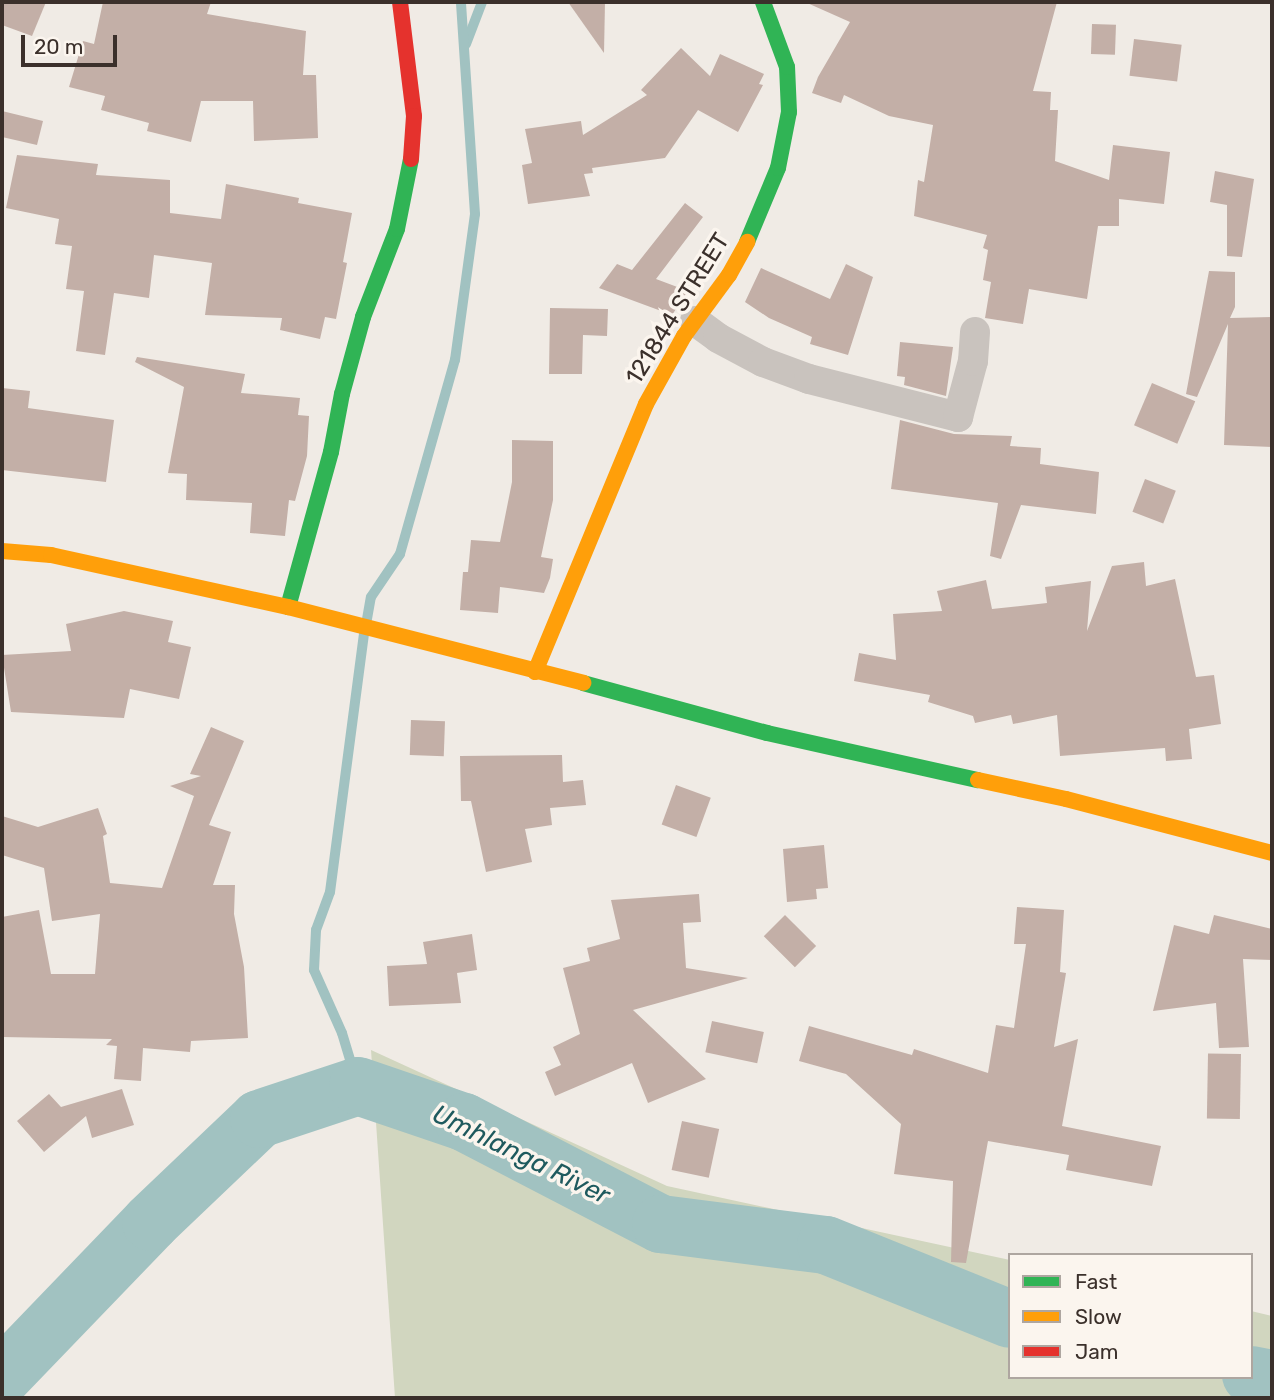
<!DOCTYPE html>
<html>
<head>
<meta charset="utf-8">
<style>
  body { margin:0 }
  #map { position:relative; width:1274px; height:1400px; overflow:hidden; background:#f0ebe5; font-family:Rubik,sans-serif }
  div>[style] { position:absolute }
  .green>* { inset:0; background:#d1d6bf }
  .stream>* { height:10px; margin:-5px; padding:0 5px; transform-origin:5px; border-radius:5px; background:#a1c2c1 }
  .river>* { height:58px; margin:-29px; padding:0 29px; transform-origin:29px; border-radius:29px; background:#a1c2c1 }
  .building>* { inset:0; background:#c3afa7; transform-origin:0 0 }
  .street>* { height:30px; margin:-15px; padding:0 15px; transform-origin:15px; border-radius:15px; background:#c9c3be }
  .fast>* { height:16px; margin:-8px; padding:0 8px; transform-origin:8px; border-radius:8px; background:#30b455 }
  .slow>* { height:16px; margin:-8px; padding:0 8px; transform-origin:8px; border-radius:8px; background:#ff9f0a }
  .jam>* { height:16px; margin:-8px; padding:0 8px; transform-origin:8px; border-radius:8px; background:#e5322d }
  span { translate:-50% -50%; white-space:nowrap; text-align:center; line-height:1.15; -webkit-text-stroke:7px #fbf5ee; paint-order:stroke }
  .street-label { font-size:24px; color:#3b302b }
  .water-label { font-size:26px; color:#1f5a5e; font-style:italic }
  .frame { position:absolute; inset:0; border:4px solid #3b302b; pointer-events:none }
  .legend { position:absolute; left:1008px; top:1253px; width:245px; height:126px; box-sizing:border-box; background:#fbf5ee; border:2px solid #aea6a0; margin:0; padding:9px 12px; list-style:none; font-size:21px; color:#3b302b }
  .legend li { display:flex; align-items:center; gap:14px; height:35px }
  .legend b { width:35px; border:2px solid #aea6a0 }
  .scale { position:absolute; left:21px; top:35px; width:96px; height:32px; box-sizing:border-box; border:4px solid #3b302b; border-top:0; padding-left:9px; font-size:21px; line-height:24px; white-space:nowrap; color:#3b302b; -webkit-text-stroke:5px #fbf5ee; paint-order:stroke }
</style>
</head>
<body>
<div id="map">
  <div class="green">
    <div style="clip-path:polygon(371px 1050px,667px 1186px,1010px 1260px,1010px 1377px,1251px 1377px,1251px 1311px,1272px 1316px,1272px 1398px,395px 1398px)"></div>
  </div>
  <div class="stream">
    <div style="left:466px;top:44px;width:45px;rotate:-69.1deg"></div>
    <div style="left:367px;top:619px;width:22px;rotate:-80deg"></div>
    <div style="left:371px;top:597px;width:52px;rotate:-56deg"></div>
    <div style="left:400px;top:554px;width:202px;rotate:-74.2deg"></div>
    <div style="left:455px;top:360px;width:147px;rotate:-82.2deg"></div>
    <div style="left:475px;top:214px;width:212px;rotate:-93.8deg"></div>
    <div style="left:358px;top:1086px;width:55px;rotate:-106.8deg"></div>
    <div style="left:342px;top:1033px;width:69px;rotate:-114deg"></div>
    <div style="left:314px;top:970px;width:40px;rotate:-87.1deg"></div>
    <div style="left:316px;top:930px;width:40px;rotate:-69.8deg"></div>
    <div style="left:330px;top:892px;width:260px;rotate:-82.5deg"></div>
  </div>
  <div class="river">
    <div style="left:1251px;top:1375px;width:21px;rotate:11deg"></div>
    <div style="left:2px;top:1377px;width:215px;rotate:-46.1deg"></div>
    <div style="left:151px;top:1222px;width:149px;rotate:-43.6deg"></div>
    <div style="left:259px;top:1119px;width:104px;rotate:-18.4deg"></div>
    <div style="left:358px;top:1086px;width:112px;rotate:18.8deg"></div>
    <div style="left:464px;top:1122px;width:222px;rotate:27.4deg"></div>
    <div style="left:661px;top:1224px;width:166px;rotate:7.3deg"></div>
    <div style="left:826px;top:1245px;width:198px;rotate:21.9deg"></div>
  </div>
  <div class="building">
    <div style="clip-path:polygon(2px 2px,46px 2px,32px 36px,2px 25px)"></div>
    <div style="clip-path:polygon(103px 2px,211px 2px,207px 14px,306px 31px,303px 75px,316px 75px,318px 138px,254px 141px,253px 101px,201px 101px,191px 142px,147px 131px,149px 123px,101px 110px,105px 96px,69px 87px,83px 41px,94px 44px)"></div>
    <div style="clip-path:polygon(568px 2px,605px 2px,604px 53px)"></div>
    <div style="clip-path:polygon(805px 2px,1057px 2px,1033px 91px,1051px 92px,1050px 110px,1058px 110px,1055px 161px,1109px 180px,1113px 145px,1170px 152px,1164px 204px,1119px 199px,1119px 226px,1098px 226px,1087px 299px,1029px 289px,1023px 324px,985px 318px,991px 282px,983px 280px,988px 250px,983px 248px,987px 235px,914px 216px,918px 180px,924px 182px,933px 125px,889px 116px,844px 95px,841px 103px,812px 93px,818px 77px,850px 22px)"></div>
    <div style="left:1092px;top:24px;width:24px;height:30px;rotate:2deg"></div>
    <div style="left:1134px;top:39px;width:48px;height:37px;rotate:7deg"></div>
    <div style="clip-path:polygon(681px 48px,710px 76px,720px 54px,764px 74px,759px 84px,763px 85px,738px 132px,698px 110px,665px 158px,592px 168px,593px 173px,584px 174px,590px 196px,528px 204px,522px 165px,532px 163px,525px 129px,581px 121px,583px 135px,647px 95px,641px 90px)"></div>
    <div style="clip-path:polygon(2px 111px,43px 121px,37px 145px,2px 137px)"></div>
    <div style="clip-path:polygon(17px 155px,98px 164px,96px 175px,170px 180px,170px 213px,221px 219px,226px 184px,299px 198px,298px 203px,352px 213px,343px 262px,347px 263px,336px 319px,325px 317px,320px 339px,280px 330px,282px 318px,205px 315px,212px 263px,154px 255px,149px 298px,114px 293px,105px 355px,76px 351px,84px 291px,66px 289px,72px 246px,55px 244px,59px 219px,6px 208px)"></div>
    <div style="clip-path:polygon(1215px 171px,1254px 179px,1242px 257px,1227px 256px,1227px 205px,1210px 202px)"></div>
    <div style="clip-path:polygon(685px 203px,703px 217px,656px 279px,688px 291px,672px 315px,599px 288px,617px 264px,632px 270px)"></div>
    <div style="clip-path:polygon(846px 264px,873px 277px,848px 355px,810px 344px,812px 337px,769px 318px,745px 302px,761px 268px,830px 299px)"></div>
    <div style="clip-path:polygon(1209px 271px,1235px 272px,1235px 307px,1230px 318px,1272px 317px,1272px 447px,1224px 445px,1228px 324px,1197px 397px,1186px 394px)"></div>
    <div style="clip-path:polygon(550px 308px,608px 309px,607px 336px,583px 335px,582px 374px,549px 374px)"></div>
    <div style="clip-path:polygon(900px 342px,953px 347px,946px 396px,904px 385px,905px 377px,897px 376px)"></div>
    <div style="clip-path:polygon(137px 357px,245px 374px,241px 393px,300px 398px,298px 415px,309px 416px,307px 456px,295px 501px,289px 500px,285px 536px,250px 533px,252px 503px,186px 500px,187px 474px,168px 473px,184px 387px,135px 362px)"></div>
    <div style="left:1152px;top:383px;width:47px;height:46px;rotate:23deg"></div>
    <div style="clip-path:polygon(2px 388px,30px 391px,28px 408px,114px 420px,106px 482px,2px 470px)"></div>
    <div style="clip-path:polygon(900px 420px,954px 434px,1012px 436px,1010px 446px,1041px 448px,1040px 464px,1099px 472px,1096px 514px,1021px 505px,1001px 559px,990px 556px,998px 503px,891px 489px)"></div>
    <div style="clip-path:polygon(512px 440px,553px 441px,553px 500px,541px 557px,553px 559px,550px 578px,544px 593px,500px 587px,498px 613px,460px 610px,463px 572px,468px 572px,471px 540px,500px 542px,512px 482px)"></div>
    <div style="left:1145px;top:479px;width:33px;height:35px;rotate:21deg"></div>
    <div style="clip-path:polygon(1144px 562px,1146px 586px,1175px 579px,1196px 677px,1214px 675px,1221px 724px,1189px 729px,1192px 759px,1166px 761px,1165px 748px,1060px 756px,1057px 715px,1013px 724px,1011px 715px,975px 723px,973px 716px,928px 702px,930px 695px,854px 681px,859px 653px,896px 660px,893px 614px,942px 611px,937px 591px,986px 580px,992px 609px,1047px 603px,1045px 587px,1091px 581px,1087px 631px,1112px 566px)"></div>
    <div style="clip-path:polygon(124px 611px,173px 621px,168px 642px,191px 647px,179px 699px,130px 689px,124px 718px,11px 712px,2px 655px,71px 651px,66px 624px)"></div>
    <div style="left:411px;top:720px;width:34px;height:35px;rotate:2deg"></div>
    <div style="clip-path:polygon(211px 727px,244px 741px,209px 825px,231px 832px,213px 885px,235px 885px,234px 914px,244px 967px,248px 1038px,191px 1041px,190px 1052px,143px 1048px,141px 1081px,114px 1079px,117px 1046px,106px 1045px,112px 1039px,2px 1037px,2px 917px,39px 910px,51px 974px,95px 974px,100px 914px,52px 921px,44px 868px,2px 855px,2px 816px,38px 827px,98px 808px,107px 834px,103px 836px,110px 883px,162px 888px,194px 796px,170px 786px,201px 776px,190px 774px)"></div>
    <div style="clip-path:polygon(562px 755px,563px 782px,583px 780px,586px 805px,550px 808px,552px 825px,525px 829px,532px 862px,486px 872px,471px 801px,461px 801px,460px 756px)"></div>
    <div style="left:676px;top:785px;width:37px;height:42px;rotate:20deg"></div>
    <div style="clip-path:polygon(824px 845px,828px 888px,816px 889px,817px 899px,787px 902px,783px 849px)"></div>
    <div style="clip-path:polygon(699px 894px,701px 922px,683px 923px,686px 968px,748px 978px,633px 1010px,706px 1079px,648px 1103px,632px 1063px,555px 1096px,545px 1072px,561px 1065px,553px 1047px,580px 1034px,563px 968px,590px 961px,587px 948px,620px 939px,611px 900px)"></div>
    <div style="clip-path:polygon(1017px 907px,1064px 910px,1060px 972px,1066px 973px,1054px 1047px,1078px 1039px,1062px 1126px,1161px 1146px,1152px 1186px,1066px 1170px,1069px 1155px,988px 1141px,966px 1263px,951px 1262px,953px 1181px,894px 1174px,901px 1124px,846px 1074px,799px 1061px,809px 1026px,912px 1055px,914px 1049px,988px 1073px,996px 1025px,1014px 1028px,1026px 944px,1014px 944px)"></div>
    <div style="left:785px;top:915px;width:44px;height:30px;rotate:45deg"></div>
    <div style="clip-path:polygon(1214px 915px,1272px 929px,1272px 960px,1243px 959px,1249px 1047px,1219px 1048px,1216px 1003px,1153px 1011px,1174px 925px,1209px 934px)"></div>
    <div style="clip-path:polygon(472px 934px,477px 970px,457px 973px,461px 1003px,389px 1006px,387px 966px,427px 964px,423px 942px)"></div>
    <div style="left:712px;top:1021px;width:53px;height:32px;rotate:12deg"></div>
    <div style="left:1241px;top:1054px;width:65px;height:33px;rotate:91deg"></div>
    <div style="clip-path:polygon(122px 1089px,134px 1125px,92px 1138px,86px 1116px,44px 1152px,17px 1121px,49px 1094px,61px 1107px)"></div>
    <div style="left:682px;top:1121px;width:38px;height:50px;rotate:12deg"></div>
  </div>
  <div class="street">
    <div style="left:695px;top:321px;width:29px;rotate:36deg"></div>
    <div style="left:718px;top:338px;width:51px;rotate:28.1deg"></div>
    <div style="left:763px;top:362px;width:49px;rotate:20.3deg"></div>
    <div style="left:809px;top:379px;width:154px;rotate:14.3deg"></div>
    <div style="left:958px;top:417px;width:58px;rotate:-75deg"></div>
    <div style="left:973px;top:361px;width:29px;rotate:-86deg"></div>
  </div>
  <div class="fast">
    <div style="left:747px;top:242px;width:80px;rotate:-67.3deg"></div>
    <div style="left:778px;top:168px;width:57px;rotate:-78.9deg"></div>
    <div style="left:789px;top:112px;width:45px;rotate:-92.5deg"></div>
    <div style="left:787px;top:67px;width:69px;rotate:-110.3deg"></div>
    <div style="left:288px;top:607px;width:161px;rotate:-74.5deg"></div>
    <div style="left:331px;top:452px;width:59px;rotate:-79.3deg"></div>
    <div style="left:342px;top:394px;width:80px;rotate:-74.7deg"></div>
    <div style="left:363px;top:317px;width:94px;rotate:-68.9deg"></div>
    <div style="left:397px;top:229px;width:71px;rotate:-78.7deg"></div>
    <div style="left:583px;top:683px;width:191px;rotate:15.2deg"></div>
    <div style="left:767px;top:733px;width:216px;rotate:12.6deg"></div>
  </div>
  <div class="slow">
    <div style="left:2px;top:551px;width:49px;rotate:4.7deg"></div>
    <div style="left:51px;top:555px;width:243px;rotate:12.4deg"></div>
    <div style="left:288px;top:607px;width:305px;rotate:14.4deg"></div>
    <div style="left:535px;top:672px;width:290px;rotate:-67.5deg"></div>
    <div style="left:646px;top:404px;width:78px;rotate:-60.8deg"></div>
    <div style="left:684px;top:336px;width:76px;rotate:-53.6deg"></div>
    <div style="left:729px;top:275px;width:38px;rotate:-61deg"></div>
    <div style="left:978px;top:780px;width:90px;rotate:12.2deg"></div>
    <div style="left:1066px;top:799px;width:213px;rotate:14.7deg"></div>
  </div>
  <div class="jam">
    <div style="left:400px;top:2px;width:115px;rotate:83deg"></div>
    <div style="left:414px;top:116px;width:43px;rotate:94deg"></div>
  </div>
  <div class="street-label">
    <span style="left:678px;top:309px;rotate:-58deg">121844 STREET</span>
  </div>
  <div class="water-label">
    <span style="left:521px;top:1155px;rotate:26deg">Umhlanga River</span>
  </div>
  <div class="frame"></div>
  <ul class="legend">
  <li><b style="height:9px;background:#30b455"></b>Fast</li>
  <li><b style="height:9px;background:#ff9f0a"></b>Slow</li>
  <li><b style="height:9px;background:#e5322d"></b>Jam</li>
  </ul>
  <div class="scale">20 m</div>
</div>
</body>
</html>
